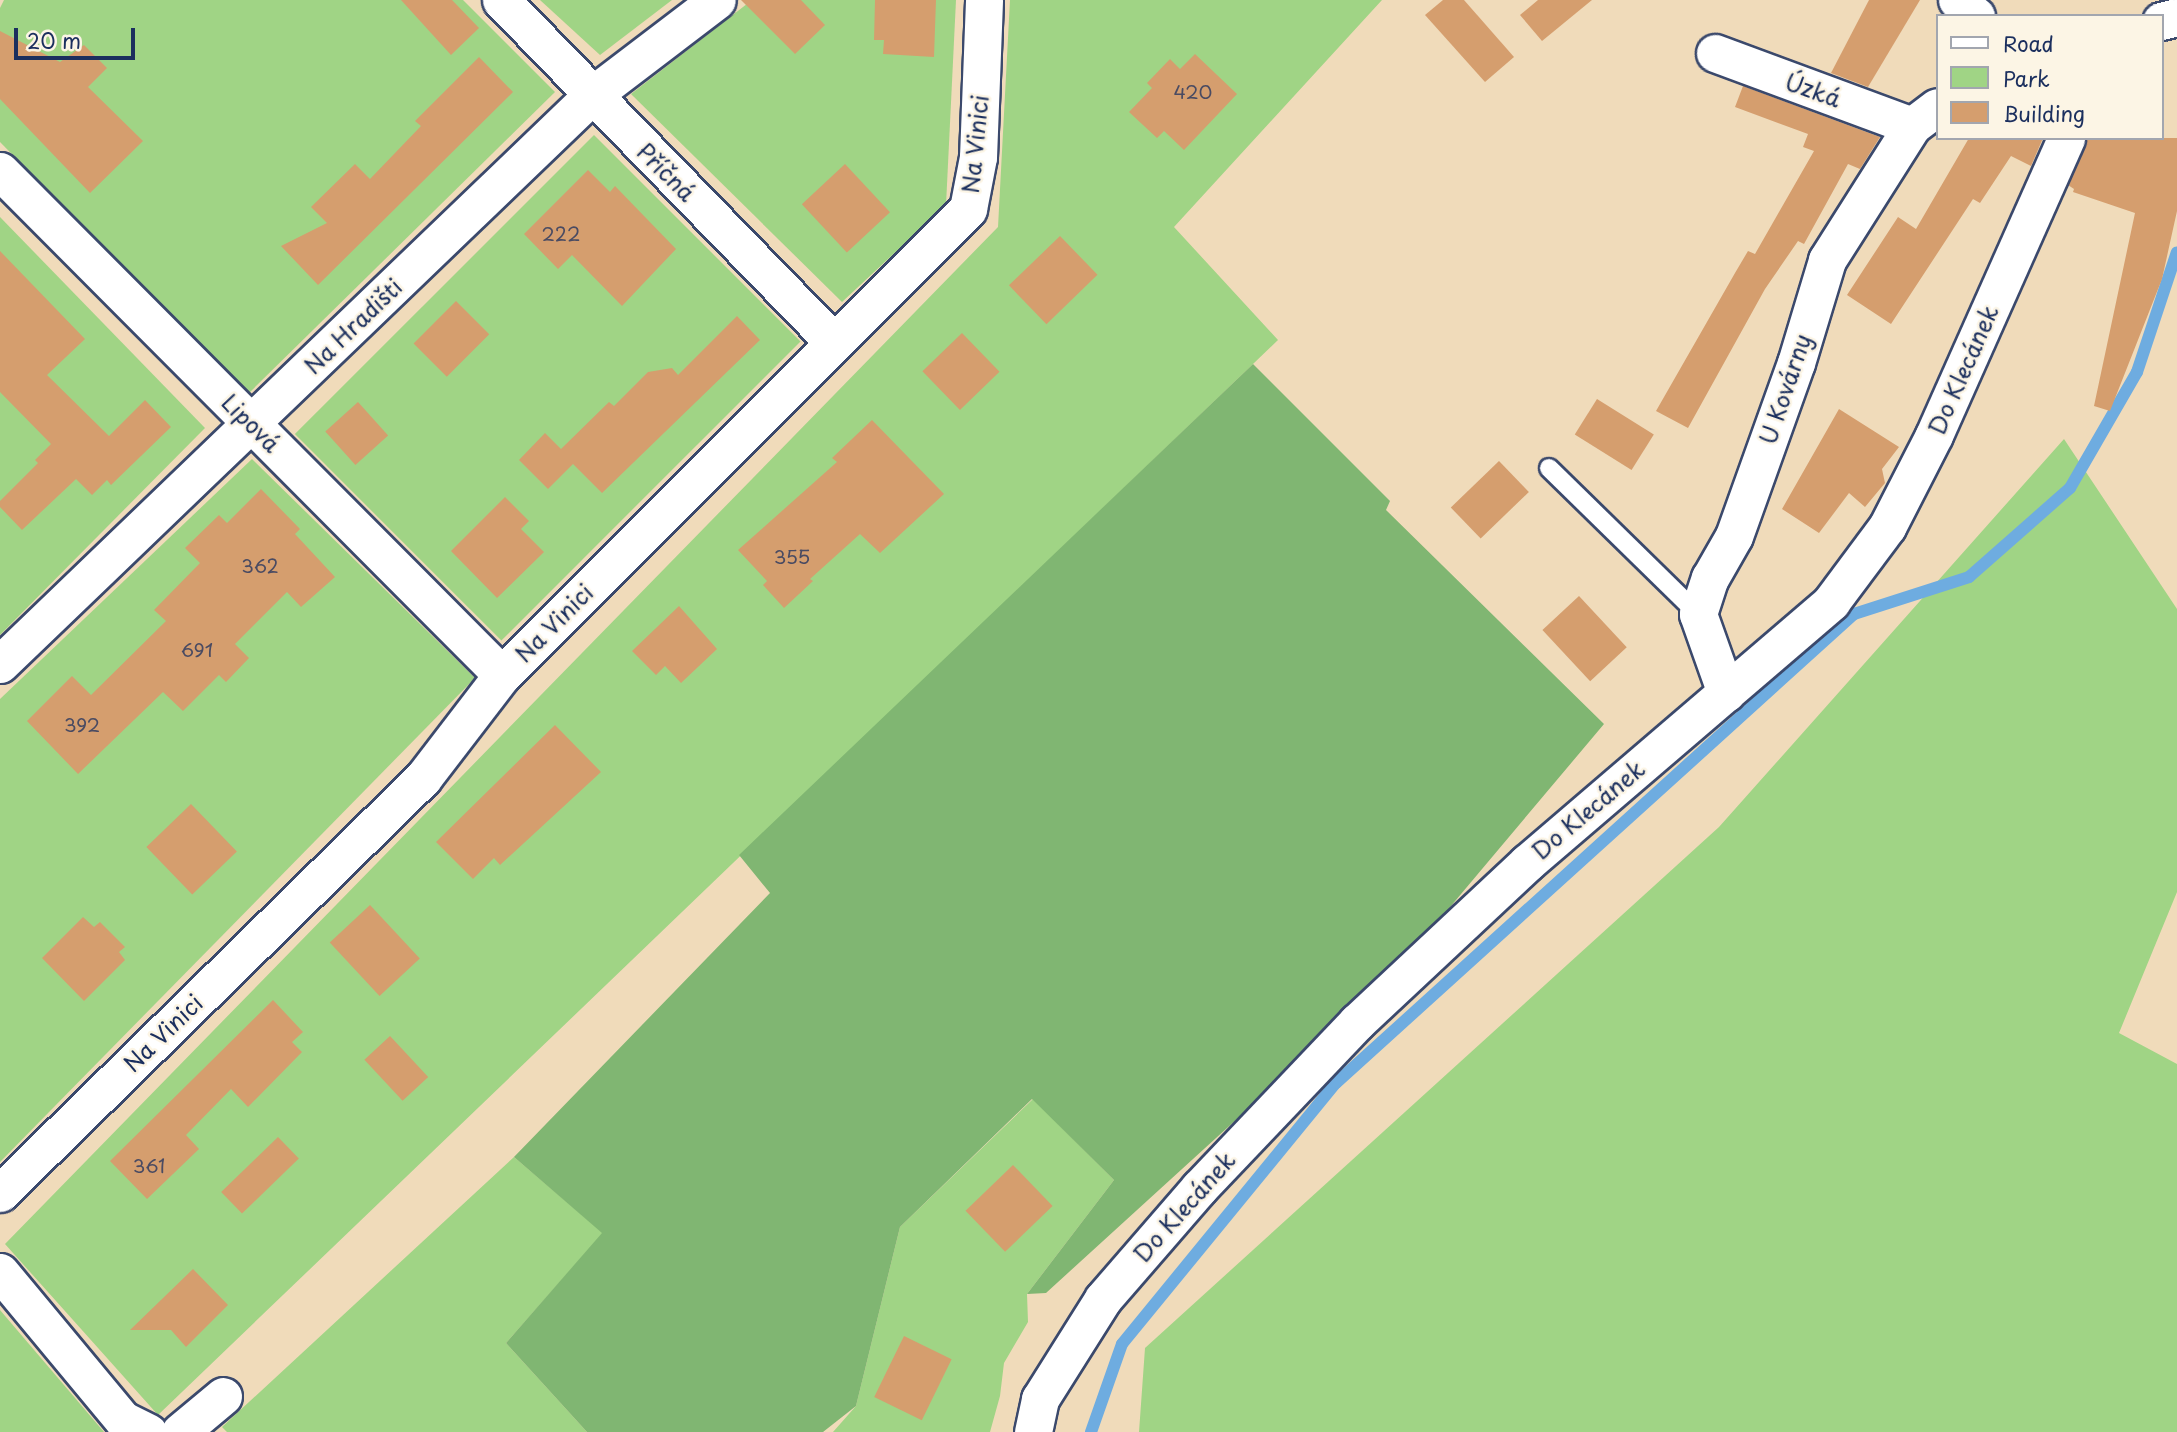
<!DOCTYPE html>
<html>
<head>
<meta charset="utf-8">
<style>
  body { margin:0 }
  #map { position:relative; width:2177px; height:1432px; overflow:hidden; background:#f0dbba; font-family:"Playpen Sans",sans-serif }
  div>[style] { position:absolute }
  .green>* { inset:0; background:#a0d485; transform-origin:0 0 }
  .forest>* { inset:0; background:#80b672 }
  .stream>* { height:12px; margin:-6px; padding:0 6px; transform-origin:6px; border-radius:6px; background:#6eace0 }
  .building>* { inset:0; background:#d59e6e; transform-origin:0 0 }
  .roads { filter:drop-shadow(2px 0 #3b496c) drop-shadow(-2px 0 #3b496c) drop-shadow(0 2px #3b496c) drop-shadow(0 -2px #3b496c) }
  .service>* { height:18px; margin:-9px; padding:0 9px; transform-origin:9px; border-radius:9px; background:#fff }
  .minor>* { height:37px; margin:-18.5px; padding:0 18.5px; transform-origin:18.5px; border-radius:18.5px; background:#fff }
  span { translate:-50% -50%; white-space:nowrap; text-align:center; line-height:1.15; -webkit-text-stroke:5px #fcf5e5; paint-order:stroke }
  .number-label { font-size:19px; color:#4a4b62 }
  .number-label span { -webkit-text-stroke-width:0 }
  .street-label { font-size:23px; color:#1b2f5e }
  .legend { position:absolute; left:1936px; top:14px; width:228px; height:126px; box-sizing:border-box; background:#fcf5e5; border:2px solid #a2a6af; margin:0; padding:9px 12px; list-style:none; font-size:21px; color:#1b2f5e }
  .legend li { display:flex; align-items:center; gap:14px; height:35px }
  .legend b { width:35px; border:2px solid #a2a6af }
  .scale { position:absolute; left:14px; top:28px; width:121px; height:32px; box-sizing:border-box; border:4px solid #1b2f5e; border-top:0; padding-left:9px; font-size:21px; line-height:24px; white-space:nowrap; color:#1b2f5e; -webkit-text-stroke:5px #fcf5e5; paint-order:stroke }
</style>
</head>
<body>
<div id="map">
  <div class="green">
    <div style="clip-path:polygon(4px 0,463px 0,555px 92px,248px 394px,0 142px,0 8px)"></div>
    <div style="clip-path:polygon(540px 0,672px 0,600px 55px)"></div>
    <div style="clip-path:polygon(752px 0,956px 0,946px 205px,842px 302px,631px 94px)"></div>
    <div style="clip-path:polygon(1010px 0,1382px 0,1174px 227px,1278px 340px,158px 1415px,5px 1244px,998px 227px)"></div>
    <div style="left:594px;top:135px;width:292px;height:423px;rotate:45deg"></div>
    <div style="clip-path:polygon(0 217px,205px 428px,0 635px)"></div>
    <div style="clip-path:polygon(2064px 439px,2177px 609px,2177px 892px,2119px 1033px,2177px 1064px,2177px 1432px,1139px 1432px,1145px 1348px,1719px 827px)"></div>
    <div style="clip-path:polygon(252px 459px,475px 678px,0 1162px,0 699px)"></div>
    <div style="clip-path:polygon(1033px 1099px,1114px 1180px,1027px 1294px,1028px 1322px,1004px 1363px,1000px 1396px,990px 1432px,833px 1432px,856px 1406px,900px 1227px)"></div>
    <div style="clip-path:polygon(514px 1157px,603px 1233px,506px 1343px,587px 1432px,227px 1432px,222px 1427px)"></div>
    <div style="clip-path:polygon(0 1310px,104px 1432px,0 1432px)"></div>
  </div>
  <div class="forest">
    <div style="clip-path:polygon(1253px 364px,1390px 501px,1386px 510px,1604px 724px,1387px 982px,1046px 1293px,1027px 1294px,1114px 1180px,1032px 1099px,900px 1227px,856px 1406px,823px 1432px,587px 1432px,506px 1343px,602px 1233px,514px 1157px,770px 893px,739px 855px)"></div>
  </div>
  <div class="stream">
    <div style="left:1091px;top:1432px;width:93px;rotate:-70.6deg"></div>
    <div style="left:1122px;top:1344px;width:338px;rotate:-50.7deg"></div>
    <div style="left:1336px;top:1083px;width:699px;rotate:-42.16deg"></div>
    <div style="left:1854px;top:614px;width:121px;rotate:-17.8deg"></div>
    <div style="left:1969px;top:577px;width:135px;rotate:-41.4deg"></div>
    <div style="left:2070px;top:488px;width:134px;rotate:-60deg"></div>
    <div style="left:2137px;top:372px;width:126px;rotate:-71.6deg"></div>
  </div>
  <div class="building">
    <div style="clip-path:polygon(401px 0,452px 0,479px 28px,451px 55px)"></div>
    <div style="clip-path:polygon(741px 0,801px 0,825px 25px,795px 54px)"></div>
    <div style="clip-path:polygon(875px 0,936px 0,934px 57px,883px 54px,884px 40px,874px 40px)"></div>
    <div style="clip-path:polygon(1443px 0,1464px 0,1514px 57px,1485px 82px,1425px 15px)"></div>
    <div style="clip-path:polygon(1538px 0,1592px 0,1542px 41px,1520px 15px)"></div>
    <div style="clip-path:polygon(1869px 0,1920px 0,1868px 87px,1831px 73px)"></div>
    <div style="clip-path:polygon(0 31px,60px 62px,84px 45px,107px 68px,88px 87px,143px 141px,90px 193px,0 99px)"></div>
    <div style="clip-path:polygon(1195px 54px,1237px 94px,1184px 150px,1164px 131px,1157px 138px,1129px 112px,1152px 88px,1147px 83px,1170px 59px,1180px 69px)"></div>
    <div style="clip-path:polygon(479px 57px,513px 92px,318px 285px,281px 246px,327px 223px,311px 207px,355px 164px,370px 179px,421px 126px,415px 121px)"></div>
    <div style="clip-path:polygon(1743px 86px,1880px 137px,1860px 169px,1848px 164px,1804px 244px,1798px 241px,1765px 289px,1688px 428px,1656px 411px,1735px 273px,1748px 251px,1755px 254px,1814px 151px,1803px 147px,1808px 134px,1735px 107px)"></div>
    <div style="clip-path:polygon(1969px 138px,2043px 138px,2031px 166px,2011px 156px,1980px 203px,1973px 199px,1891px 324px,1847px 295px,1898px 217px,1916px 229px)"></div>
    <div style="clip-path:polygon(2087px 138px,2177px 138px,2177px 211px,2162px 279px,2110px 411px,2094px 406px,2135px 213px,2073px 192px,2074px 189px,2068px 185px)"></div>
    <div style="left:845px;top:164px;width:66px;height:59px;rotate:47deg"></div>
    <div style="clip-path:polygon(588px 170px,610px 192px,615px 186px,676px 249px,622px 306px,572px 255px,558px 269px,524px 234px)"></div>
    <div style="left:1060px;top:236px;width:54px;height:71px;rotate:46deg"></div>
    <div style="clip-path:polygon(0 251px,85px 339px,47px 375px,109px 436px,145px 400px,171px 427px,111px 485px,107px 480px,92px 495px,76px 479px,22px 530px,0 507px,0 501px,38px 463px,35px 460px,51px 444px,0 392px)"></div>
    <div style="left:456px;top:301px;width:47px;height:60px;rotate:45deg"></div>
    <div style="clip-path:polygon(737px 316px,760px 340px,602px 493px,573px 464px,548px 489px,519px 460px,545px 433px,561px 449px,609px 402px,614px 406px,648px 372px,672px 368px,678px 375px)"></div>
    <div style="left:962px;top:333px;width:54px;height:55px;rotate:46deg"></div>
    <div style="left:1597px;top:399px;width:67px;height:42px;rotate:32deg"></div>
    <div style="left:358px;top:402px;width:45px;height:44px;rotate:48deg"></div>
    <div style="clip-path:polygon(1839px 409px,1899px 447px,1882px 469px,1885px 483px,1865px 507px,1849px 493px,1819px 533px,1782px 509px)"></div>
    <div style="clip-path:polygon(872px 420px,944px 494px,880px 553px,860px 534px,810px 579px,813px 581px,784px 608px,763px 585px,767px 581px,738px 550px,837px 462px,832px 458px)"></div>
    <div style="left:1499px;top:461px;width:43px;height:67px;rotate:46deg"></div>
    <div style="clip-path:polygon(261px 489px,300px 529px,295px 534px,335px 577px,301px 607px,287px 592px,235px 644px,249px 658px,226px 682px,219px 675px,183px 711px,163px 692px,78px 774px,27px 721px,72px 676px,91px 695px,166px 621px,154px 610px,200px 563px,185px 548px,219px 515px,227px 523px)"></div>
    <div style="clip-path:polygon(505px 497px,529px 521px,521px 529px,544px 552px,497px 598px,451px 551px)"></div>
    <div style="left:1579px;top:596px;width:70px;height:50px;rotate:47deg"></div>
    <div style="clip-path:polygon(679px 606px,717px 649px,681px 683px,665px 666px,656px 675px,632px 651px)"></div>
    <div style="clip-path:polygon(555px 725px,601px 772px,500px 865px,494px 858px,473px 879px,436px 842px)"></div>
    <div style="left:191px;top:804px;width:66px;height:62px;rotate:46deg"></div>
    <div style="left:370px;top:905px;width:73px;height:55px;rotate:47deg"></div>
    <div style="clip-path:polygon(83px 917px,94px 927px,100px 922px,125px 947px,119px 952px,125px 960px,84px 1001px,42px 958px)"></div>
    <div style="clip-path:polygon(273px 1000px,303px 1032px,292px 1042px,302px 1052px,248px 1107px,231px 1089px,186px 1135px,199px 1149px,147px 1199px,110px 1161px)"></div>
    <div style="left:390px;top:1036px;width:56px;height:35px;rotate:47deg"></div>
    <div style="left:278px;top:1137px;width:30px;height:79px;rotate:46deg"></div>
    <div style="left:1013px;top:1165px;width:57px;height:66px;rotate:46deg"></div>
    <div style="clip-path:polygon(193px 1269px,228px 1305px,186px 1347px,171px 1330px,130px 1330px)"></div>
    <div style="left:904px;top:1336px;width:53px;height:68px;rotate:26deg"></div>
  </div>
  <div class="roads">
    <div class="service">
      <div style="left:1549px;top:468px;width:209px;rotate:44.4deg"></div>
    </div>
    <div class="minor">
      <div style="left:501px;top:0;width:478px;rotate:45.8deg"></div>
      <div style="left:1957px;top:0;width:25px;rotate:40deg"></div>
      <div style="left:2161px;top:21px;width:16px;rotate:-14deg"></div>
      <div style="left:1715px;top:53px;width:210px;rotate:20.3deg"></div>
      <div style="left:0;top:171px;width:711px;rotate:45.11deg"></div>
      <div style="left:0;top:664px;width:820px;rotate:-43.86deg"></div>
      <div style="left:591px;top:96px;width:158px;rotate:-37.3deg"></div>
      <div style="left:1726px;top:693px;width:84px;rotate:-109.5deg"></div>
      <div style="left:1698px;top:614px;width:38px;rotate:-72deg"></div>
      <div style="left:1710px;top:578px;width:48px;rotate:-60.3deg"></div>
      <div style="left:1734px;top:536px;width:184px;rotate:-70.3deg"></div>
      <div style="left:1796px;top:363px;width:108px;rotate:-73.2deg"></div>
      <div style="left:1827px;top:260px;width:159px;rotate:-57.6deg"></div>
      <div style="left:1912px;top:126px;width:31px;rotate:-37deg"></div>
      <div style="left:0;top:1193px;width:593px;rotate:-44.45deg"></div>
      <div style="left:423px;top:778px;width:130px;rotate:-52.5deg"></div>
      <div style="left:502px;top:675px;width:659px;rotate:-45deg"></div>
      <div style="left:968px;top:209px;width:53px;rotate:-79.1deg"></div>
      <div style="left:978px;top:157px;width:157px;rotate:-87.8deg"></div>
      <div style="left:0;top:1272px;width:192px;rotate:50.3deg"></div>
      <div style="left:123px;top:1420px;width:28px;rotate:26deg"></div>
      <div style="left:180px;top:1432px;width:56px;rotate:-39.9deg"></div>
      <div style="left:1033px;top:1432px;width:34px;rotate:-78deg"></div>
      <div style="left:1040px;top:1399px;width:118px;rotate:-57.8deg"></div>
      <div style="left:1103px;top:1299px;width:147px;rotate:-49.1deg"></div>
      <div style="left:1199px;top:1188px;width:229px;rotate:-46.4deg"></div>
      <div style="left:1357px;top:1022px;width:233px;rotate:-43.1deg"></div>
      <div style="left:1527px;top:863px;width:401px;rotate:-40.6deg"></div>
      <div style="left:1831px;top:602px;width:94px;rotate:-53.3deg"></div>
      <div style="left:1887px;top:527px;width:103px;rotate:-62.9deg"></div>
      <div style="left:1934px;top:435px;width:325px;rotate:-66deg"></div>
    </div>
  </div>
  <div class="number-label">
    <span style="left:1193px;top:92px">420</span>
    <span style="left:561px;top:234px">222</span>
    <span style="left:792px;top:557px">355</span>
    <span style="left:260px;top:566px">362</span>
    <span style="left:197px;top:650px">691</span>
    <span style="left:82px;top:725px">392</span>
    <span style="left:149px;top:1166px">361</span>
  </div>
  <div class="street-label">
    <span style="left:1813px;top:90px;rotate:20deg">Úzká</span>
    <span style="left:975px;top:144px;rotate:-84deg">Na Vinici</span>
    <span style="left:666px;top:172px;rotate:45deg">Příčná</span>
    <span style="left:353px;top:326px;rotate:-44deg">Na Hradišti</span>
    <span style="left:1963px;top:370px;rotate:-66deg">Do Klecánek</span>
    <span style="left:1785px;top:389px;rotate:-71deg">U Kovárny</span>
    <span style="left:251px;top:423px;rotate:45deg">Lipová</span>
    <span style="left:554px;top:623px;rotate:-45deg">Na Vinici</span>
    <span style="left:1588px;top:810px;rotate:-40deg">Do Klecánek</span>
    <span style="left:163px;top:1033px;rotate:-44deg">Na Vinici</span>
    <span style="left:1184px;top:1207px;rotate:-48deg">Do Klecánek</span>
  </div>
  <ul class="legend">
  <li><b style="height:9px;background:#fff"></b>Road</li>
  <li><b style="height:19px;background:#a0d485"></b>Park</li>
  <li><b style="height:19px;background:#d59e6e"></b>Building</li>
  </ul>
  <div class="scale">20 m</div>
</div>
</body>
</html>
